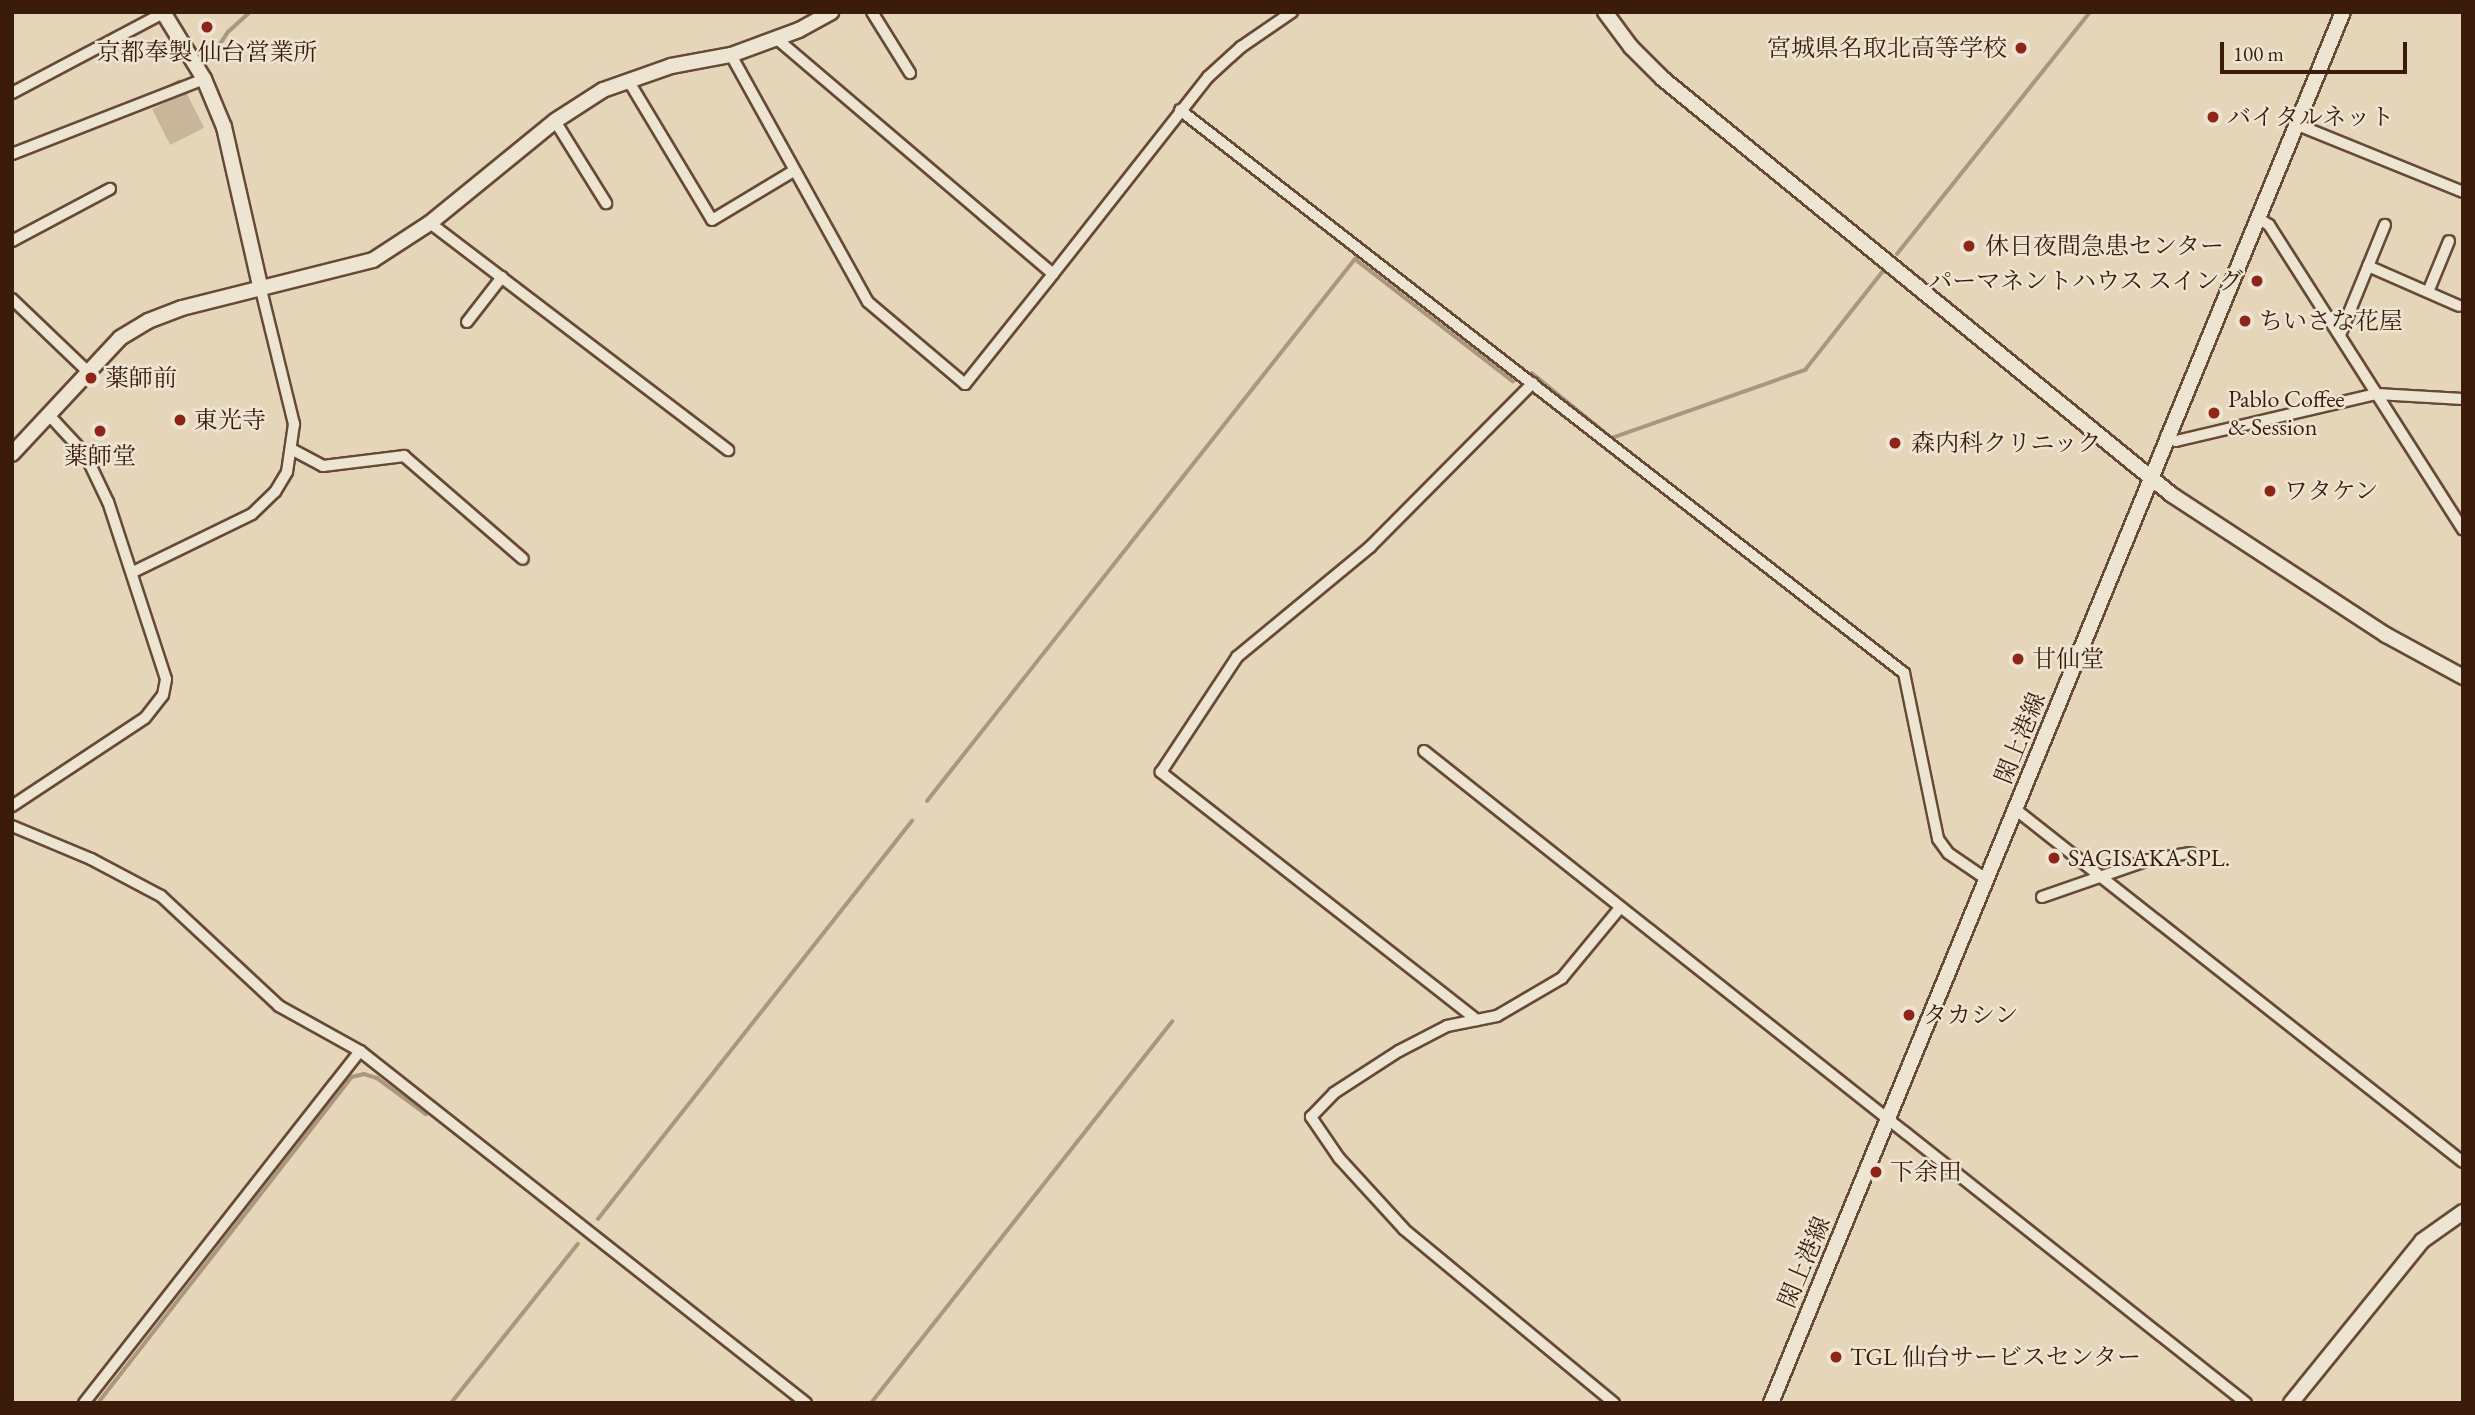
<!DOCTYPE html>
<html>
<head>
<meta charset="utf-8">
<style>
  body { margin:0 }
  #map { position:relative; width:2475px; height:1415px; overflow:hidden; background:#e5d5b9; font-family:"EB Garamond","Noto Serif JP",serif }
  div>[style] { position:absolute }
  .green>* { inset:0; background:#c8b69b; transform-origin:0 0 }
  .stream>* { height:3.5px; margin:-1.75px; padding:0 1.75px; transform-origin:1.75px; border-radius:1.75px; background:#ab967e }
  .roads { filter:drop-shadow(2px 0 #664a36) drop-shadow(-2px 0 #664a36) drop-shadow(0 2px #664a36) drop-shadow(0 -2px #664a36) }
  .street>* { height:10px; margin:-5px; padding:0 5px; transform-origin:5px; border-radius:5px; background:#eee4d2 }
  .secondary>* { height:14px; margin:-7px; padding:0 7px; transform-origin:7px; border-radius:7px; background:#eee4d2 }
  .dots>* { width:19px; height:19px; translate:-50% -50%; box-sizing:border-box; border:4px solid #eee4d2; border-radius:50% }
  span { translate:-50% -50%; white-space:nowrap; text-align:center; line-height:1.15; -webkit-text-stroke:5px #eee4d2; paint-order:stroke }
  .poi-label { font-size:24px; color:#3b1c0a }
  .right { translate:-100% -50%; text-align:right }
  .left { translate:0 -50%; text-align:left }
  .street-label { font-size:24px; color:#3b1c0a }
  .frame { position:absolute; inset:0; border:14px solid #3b1c0a; pointer-events:none }
  .scale { position:absolute; left:2220px; top:42px; width:187px; height:32px; box-sizing:border-box; border:4px solid #3b1c0a; border-top:0; padding-left:9px; font-size:21px; line-height:24px; white-space:nowrap; color:#3b1c0a; -webkit-text-stroke:5px #eee4d2; paint-order:stroke }
</style>
</head>
<body>
<div id="map">
  <div class="green">
    <div style="left:186px;top:92px;width:40px;height:38px;rotate:63deg"></div>
  </div>
  <div class="stream">
    <div style="left:213px;top:55px;width:27px;rotate:-57deg"></div>
    <div style="left:228px;top:32px;width:30px;rotate:-42deg"></div>
    <div style="left:165px;top:89px;width:16px;rotate:-27deg"></div>
    <div style="left:1897px;top:254px;width:310px;rotate:-51.4deg"></div>
    <div style="left:1532px;top:373px;width:103px;rotate:39.1deg"></div>
    <div style="left:1612px;top:438px;width:205px;rotate:-19.4deg"></div>
    <div style="left:1805px;top:370px;width:127px;rotate:-51.7deg"></div>
    <div style="left:927px;top:801px;width:691px;rotate:-51.7deg"></div>
    <div style="left:1355px;top:259px;width:200px;rotate:37.7deg"></div>
    <div style="left:598px;top:1219px;width:507px;rotate:-51.73deg"></div>
    <div style="left:98px;top:1403px;width:413px;rotate:-52.1deg"></div>
    <div style="left:352px;top:1077px;width:12px;rotate:-14deg"></div>
    <div style="left:364px;top:1074px;width:14px;rotate:17deg"></div>
    <div style="left:377px;top:1078px;width:61px;rotate:36.3deg"></div>
    <div style="left:451px;top:1403px;width:203px;rotate:-51.4deg"></div>
    <div style="left:871px;top:1403px;width:486px;rotate:-51.7deg"></div>
  </div>
  <div class="roads">
    <div class="street">
      <div style="left:872px;top:12px;width:72px;rotate:58.1deg"></div>
      <div style="left:777px;top:39px;width:362px;rotate:40.4deg"></div>
      <div style="left:1053px;top:274px;width:251px;rotate:-51.8deg"></div>
      <div style="left:1208px;top:77px;width:45px;rotate:-42.3deg"></div>
      <div style="left:1241px;top:47px;width:62px;rotate:-34.5deg"></div>
      <div style="left:731px;top:55px;width:282px;rotate:61deg"></div>
      <div style="left:868px;top:302px;width:127px;rotate:40.2deg"></div>
      <div style="left:965px;top:384px;width:141px;rotate:-51.3deg"></div>
      <div style="left:628px;top:80px;width:163px;rotate:59deg"></div>
      <div style="left:712px;top:220px;width:93px;rotate:-31deg"></div>
      <div style="left:12px;top:93px;width:173px;rotate:-27.9deg"></div>
      <div style="left:1180px;top:110px;width:917px;rotate:37.87deg"></div>
      <div style="left:1904px;top:673px;width:169px;rotate:78.4deg"></div>
      <div style="left:1938px;top:839px;width:17px;rotate:54deg"></div>
      <div style="left:1948px;top:853px;width:46px;rotate:34.4deg"></div>
      <div style="left:555px;top:121px;width:97px;rotate:58.1deg"></div>
      <div style="left:2298px;top:125px;width:178px;rotate:22.1deg"></div>
      <div style="left:12px;top:154px;width:206px;rotate:-21.3deg"></div>
      <div style="left:2258px;top:218px;width:13px;rotate:32deg"></div>
      <div style="left:2269px;top:225px;width:361px;rotate:57.5deg"></div>
      <div style="left:430px;top:223px;width:375px;rotate:37.3deg"></div>
      <div style="left:12px;top:241px;width:111px;rotate:-28deg"></div>
      <div style="left:2368px;top:266px;width:99px;rotate:23.7deg"></div>
      <div style="left:2428px;top:292px;width:55px;rotate:-67.6deg"></div>
      <div style="left:12px;top:299px;width:104px;rotate:43.8deg"></div>
      <div style="left:467px;top:322px;width:57px;rotate:-52.1deg"></div>
      <div style="left:2340px;top:335px;width:119px;rotate:-67.8deg"></div>
      <div style="left:2166px;top:436px;width:11px;rotate:27deg"></div>
      <div style="left:2176px;top:441px;width:206px;rotate:-13.2deg"></div>
      <div style="left:2377px;top:394px;width:86px;rotate:3.3deg"></div>
      <div style="left:293px;top:450px;width:34px;rotate:28deg"></div>
      <div style="left:323px;top:466px;width:82px;rotate:-7deg"></div>
      <div style="left:404px;top:456px;width:157px;rotate:40.9deg"></div>
      <div style="left:133px;top:572px;width:132px;rotate:-26deg"></div>
      <div style="left:252px;top:514px;width:32px;rotate:-44deg"></div>
      <div style="left:275px;top:492px;width:23px;rotate:-59deg"></div>
      <div style="left:287px;top:472px;width:49px;rotate:-81.7deg"></div>
      <div style="left:294px;top:424px;width:138px;rotate:-103.8deg"></div>
      <div style="left:1424px;top:751px;width:1049px;rotate:38.42deg"></div>
      <div style="left:12px;top:806px;width:159px;rotate:-33.5deg"></div>
      <div style="left:145px;top:718px;width:29px;rotate:-52deg"></div>
      <div style="left:163px;top:695px;width:16px;rotate:-79deg"></div>
      <div style="left:166px;top:679px;width:186px;rotate:-108.1deg"></div>
      <div style="left:108px;top:502px;width:53px;rotate:-115.6deg"></div>
      <div style="left:85px;top:454px;width:53px;rotate:-132.7deg"></div>
      <div style="left:2015px;top:809px;width:570px;rotate:38.24deg"></div>
      <div style="left:12px;top:826px;width:86px;rotate:22.7deg"></div>
      <div style="left:91px;top:859px;width:79px;rotate:27.9deg"></div>
      <div style="left:161px;top:896px;width:161px;rotate:43deg"></div>
      <div style="left:279px;top:1006px;width:93px;rotate:29.1deg"></div>
      <div style="left:360px;top:1051px;width:568px;rotate:38.28deg"></div>
      <div style="left:2042px;top:897px;width:112px;rotate:-19.2deg"></div>
      <div style="left:2148px;top:860px;width:43px;rotate:-9.5deg"></div>
      <div style="left:1477px;top:1020px;width:402px;rotate:-141.9deg"></div>
      <div style="left:1161px;top:772px;width:138px;rotate:-56.5deg"></div>
      <div style="left:1237px;top:657px;width:173px;rotate:-39.6deg"></div>
      <div style="left:1370px;top:547px;width:231px;rotate:-45.2deg"></div>
      <div style="left:84px;top:1403px;width:447px;rotate:-51.9deg"></div>
      <div style="left:1614px;top:1403px;width:273px;rotate:-140.4deg"></div>
      <div style="left:1404px;top:1229px;width:96px;rotate:-132.5deg"></div>
      <div style="left:1339px;top:1158px;width:50px;rotate:-124.3deg"></div>
      <div style="left:1311px;top:1117px;width:33px;rotate:-46deg"></div>
      <div style="left:1334px;top:1093px;width:77px;rotate:-32.9deg"></div>
      <div style="left:1399px;top:1051px;width:54px;rotate:-27.5deg"></div>
      <div style="left:1447px;top:1026px;width:51px;rotate:-11.3deg"></div>
      <div style="left:1497px;top:1016px;width:75px;rotate:-30.3deg"></div>
      <div style="left:1562px;top:978px;width:91px;rotate:-50.4deg"></div>
    </div>
    <div class="secondary">
      <div style="left:163px;top:12px;width:79px;rotate:58.5deg"></div>
      <div style="left:204px;top:79px;width:52px;rotate:67.4deg"></div>
      <div style="left:224px;top:127px;width:167px;rotate:77.2deg"></div>
      <div style="left:1605px;top:12px;width:44px;rotate:53.4deg"></div>
      <div style="left:1631px;top:47px;width:45px;rotate:45deg"></div>
      <div style="left:1663px;top:79px;width:657px;rotate:39.26deg"></div>
      <div style="left:2172px;top:495px;width:256px;rotate:33.2deg"></div>
      <div style="left:2386px;top:635px;width:88px;rotate:28.6deg"></div>
      <div style="left:12px;top:454px;width:158px;rotate:-47deg"></div>
      <div style="left:120px;top:338px;width:33px;rotate:-31deg"></div>
      <div style="left:148px;top:321px;width:36px;rotate:-21deg"></div>
      <div style="left:182px;top:308px;width:197px;rotate:-14.1deg"></div>
      <div style="left:373px;top:260px;width:68px;rotate:-33deg"></div>
      <div style="left:430px;top:223px;width:161px;rotate:-39.2deg"></div>
      <div style="left:555px;top:121px;width:57px;rotate:-32.9deg"></div>
      <div style="left:603px;top:90px;width:72px;rotate:-19.4deg"></div>
      <div style="left:671px;top:66px;width:61px;rotate:-10.4deg"></div>
      <div style="left:731px;top:55px;width:72px;rotate:-20.2deg"></div>
      <div style="left:799px;top:30px;width:37px;rotate:-29deg"></div>
      <div style="left:1771px;top:1403px;width:1504px;rotate:-67.65deg"></div>
      <div style="left:2291px;top:1403px;width:208px;rotate:-51deg"></div>
      <div style="left:2422px;top:1241px;width:50px;rotate:-35.3deg"></div>
    </div>
  </div>
  <div class="dots">
    <div style="left:207px;top:27px;background:#8f2418"></div>
    <div style="left:2021px;top:48px;background:#8f2418"></div>
    <div style="left:2213px;top:117px;background:#8f2418"></div>
    <div style="left:1969px;top:246px;background:#8f2418"></div>
    <div style="left:2257px;top:281px;background:#8f2418"></div>
    <div style="left:2245px;top:321px;background:#8f2418"></div>
    <div style="left:91px;top:378px;background:#8f2418"></div>
    <div style="left:2214px;top:413px;background:#8f2418"></div>
    <div style="left:180px;top:420px;background:#8f2418"></div>
    <div style="left:100px;top:431px;background:#8f2418"></div>
    <div style="left:1895px;top:443px;background:#8f2418"></div>
    <div style="left:2270px;top:491px;background:#8f2418"></div>
    <div style="left:2018px;top:659px;background:#8f2418"></div>
    <div style="left:2054px;top:858px;background:#8f2418"></div>
    <div style="left:1909px;top:1015px;background:#8f2418"></div>
    <div style="left:1876px;top:1172px;background:#8f2418"></div>
    <div style="left:1836px;top:1357px;background:#8f2418"></div>
  </div>
  <div class="poi-label">
    <span class="right" style="left:2007px;top:48px">宮城県名取北高等学校</span>
    <span style="left:207px;top:52px">京都奉製 仙台営業所</span>
    <span class="left" style="left:2227px;top:117px">バイタルネット</span>
    <span class="left" style="left:1985px;top:246px">休日夜間急患センター</span>
    <span class="right" style="left:2243px;top:281px">パーマネントハウス スイング</span>
    <span class="left" style="left:2259px;top:321px">ちいさな花屋</span>
    <span class="left" style="left:105px;top:378px">薬師前</span>
    <span class="left" style="left:2228px;top:413px">Pablo Coffee<br>&amp; Session</span>
    <span class="left" style="left:194px;top:420px">東光寺</span>
    <span class="left" style="left:1911px;top:443px">森内科クリニック</span>
    <span style="left:100px;top:456px">薬師堂</span>
    <span class="left" style="left:2284px;top:491px">ワタケン</span>
    <span class="left" style="left:2032px;top:659px">甘仙堂</span>
    <span class="left" style="left:2068px;top:858px">SAGISAKA SPL.</span>
    <span class="left" style="left:1923px;top:1015px">タカシン</span>
    <span class="left" style="left:1890px;top:1172px">下余田</span>
    <span class="left" style="left:1850px;top:1357px">TGL 仙台サービスセンター</span>
  </div>
  <div class="street-label">
    <span style="left:2020px;top:738px;rotate:-68deg">閖上港線</span>
    <span style="left:1804px;top:1262px;rotate:-67deg">閖上港線</span>
  </div>
  <div class="frame"></div>
  <div class="scale">100 m</div>
</div>
</body>
</html>
